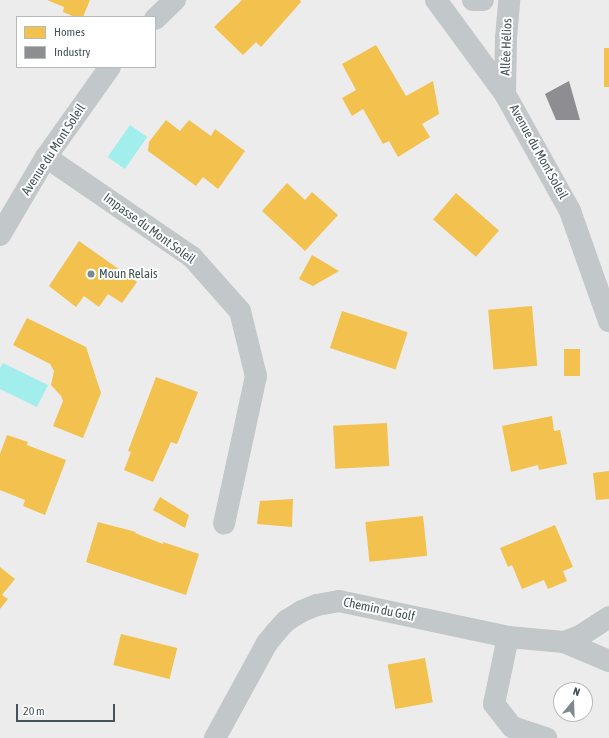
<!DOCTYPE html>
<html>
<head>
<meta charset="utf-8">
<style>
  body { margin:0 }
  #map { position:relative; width:609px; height:738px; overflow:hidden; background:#edecec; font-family:"Asap Condensed",sans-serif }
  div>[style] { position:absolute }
  .water>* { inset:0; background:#a1eeed; transform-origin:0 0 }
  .homes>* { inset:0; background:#f2c14e; transform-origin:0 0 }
  .industry>* { inset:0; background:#8d8d92 }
  .minor>* { height:22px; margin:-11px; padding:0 11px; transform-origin:11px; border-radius:11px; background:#c2c7c9 }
  .dots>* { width:11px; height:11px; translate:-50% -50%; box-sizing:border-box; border:2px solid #fff; border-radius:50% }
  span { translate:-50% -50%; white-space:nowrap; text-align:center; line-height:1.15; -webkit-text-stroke:4px #fff; paint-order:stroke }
  .street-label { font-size:13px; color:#435459 }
  .poi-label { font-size:13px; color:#435459 }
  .left { translate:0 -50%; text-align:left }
  .legend { position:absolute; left:16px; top:16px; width:140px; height:52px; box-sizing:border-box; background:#fff; border:1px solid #b4bbbd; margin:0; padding:5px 7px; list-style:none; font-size:12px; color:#435459 }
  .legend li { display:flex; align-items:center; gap:8px; height:20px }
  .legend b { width:20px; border:1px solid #b4bbbd }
  .north { position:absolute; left:553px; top:682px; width:40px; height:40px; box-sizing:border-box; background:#fff; border:1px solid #b4bbbd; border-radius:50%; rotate:19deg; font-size:11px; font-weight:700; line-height:16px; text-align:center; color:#435459 }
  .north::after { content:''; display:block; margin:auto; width:14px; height:18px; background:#7e898c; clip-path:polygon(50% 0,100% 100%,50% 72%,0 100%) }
  .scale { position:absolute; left:16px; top:704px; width:99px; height:18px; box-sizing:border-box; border:2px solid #435459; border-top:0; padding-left:5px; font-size:12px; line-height:14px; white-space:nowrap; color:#435459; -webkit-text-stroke:3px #fff; paint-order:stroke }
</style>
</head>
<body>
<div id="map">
  <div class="water">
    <div style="left:130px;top:125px;width:21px;height:39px;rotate:35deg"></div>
    <div style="clip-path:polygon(3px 363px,48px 385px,37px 407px,0 389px,0 368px)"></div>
  </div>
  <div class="homes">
    <div style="clip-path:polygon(47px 0,90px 0,83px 17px,75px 17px,63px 12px,64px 7px)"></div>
    <div style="clip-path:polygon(242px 0,300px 0,301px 2px,261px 47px,256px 42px,243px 55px,214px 27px)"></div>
    <div style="clip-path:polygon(376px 45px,406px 96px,433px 81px,439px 114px,422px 124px,430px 137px,398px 157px,389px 141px,383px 144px,363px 109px,352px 116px,342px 98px,356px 90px,342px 64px)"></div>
    <div style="left:604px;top:48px;width:5px;height:39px"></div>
    <div style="clip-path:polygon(166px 120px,180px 131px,189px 120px,211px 136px,215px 129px,245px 151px,218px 189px,203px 177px,196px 186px,148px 151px,149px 142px)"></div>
    <div style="clip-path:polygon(287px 183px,305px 200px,312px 192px,338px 215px,305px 251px,262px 211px)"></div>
    <div style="left:456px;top:193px;width:57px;height:35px;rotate:41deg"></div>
    <div style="clip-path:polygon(79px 241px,137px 282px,122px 303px,108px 294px,99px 307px,84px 296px,76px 307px,49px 286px)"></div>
    <div style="clip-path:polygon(312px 255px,339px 271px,313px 286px,299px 279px)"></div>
    <div style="left:532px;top:306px;width:60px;height:44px;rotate:85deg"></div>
    <div style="left:342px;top:311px;width:69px;height:39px;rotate:18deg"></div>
    <div style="clip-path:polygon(27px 318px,86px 347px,101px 393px,83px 438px,53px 426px,63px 401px,61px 396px,51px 385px,54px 371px,50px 364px,13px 345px)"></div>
    <div style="left:564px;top:349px;width:16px;height:27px"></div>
    <div style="clip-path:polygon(156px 377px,198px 392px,177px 444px,171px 442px,153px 482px,124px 470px,131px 452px,128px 451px)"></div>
    <div style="clip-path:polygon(552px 416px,554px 431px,560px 430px,567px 464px,539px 470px,538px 465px,511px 472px,502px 426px)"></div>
    <div style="left:387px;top:423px;width:43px;height:54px;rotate:87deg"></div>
    <div style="clip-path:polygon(7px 435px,28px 442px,27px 445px,66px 460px,45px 515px,23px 506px,25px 500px,0 490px,0 454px)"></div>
    <div style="clip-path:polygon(609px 471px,609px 499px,596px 500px,593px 473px)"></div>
    <div style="clip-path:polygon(160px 497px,189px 515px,185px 528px,153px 510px)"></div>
    <div style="clip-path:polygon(293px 499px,292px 527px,257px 524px,260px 501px)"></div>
    <div style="left:423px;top:516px;width:40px;height:58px;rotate:84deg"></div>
    <div style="clip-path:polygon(98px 522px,136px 532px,135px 533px,163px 544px,163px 542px,199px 554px,186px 595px,86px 562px)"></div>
    <div style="clip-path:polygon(555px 525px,573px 567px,563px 571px,567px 581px,548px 589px,544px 580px,522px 589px,512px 565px,508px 567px,500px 548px)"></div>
    <div style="clip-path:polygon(0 567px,15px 579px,2px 595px,8px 599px,0 609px)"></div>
    <div style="left:121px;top:634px;width:58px;height:32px;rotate:14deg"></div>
    <div style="left:425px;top:658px;width:45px;height:38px;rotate:80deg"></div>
  </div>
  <div class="industry">
    <div style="clip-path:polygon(569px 81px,580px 120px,556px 120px,545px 94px)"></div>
  </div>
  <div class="minor">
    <div style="left:436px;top:0;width:117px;rotate:53.7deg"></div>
    <div style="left:505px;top:94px;width:134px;rotate:60.9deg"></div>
    <div style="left:570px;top:211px;width:117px;rotate:70.5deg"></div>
    <div style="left:473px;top:0;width:10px"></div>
    <div style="left:155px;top:19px;width:28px;rotate:-44deg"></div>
    <div style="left:505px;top:94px;width:56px;rotate:-89deg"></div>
    <div style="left:506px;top:38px;width:38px;rotate:-85deg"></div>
    <div style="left:46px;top:157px;width:177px;rotate:34.4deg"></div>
    <div style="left:192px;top:257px;width:72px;rotate:48.4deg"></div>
    <div style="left:240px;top:311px;width:67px;rotate:76.2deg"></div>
    <div style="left:256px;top:376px;width:151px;rotate:102.2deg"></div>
    <div style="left:0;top:235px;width:91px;rotate:-59.5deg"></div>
    <div style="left:46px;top:157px;width:110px;rotate:-54.6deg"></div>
    <div style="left:508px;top:637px;width:68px;rotate:101.8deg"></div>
    <div style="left:494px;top:704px;width:29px;rotate:52deg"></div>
    <div style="left:512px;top:727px;width:36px;rotate:18deg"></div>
    <div style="left:564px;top:642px;width:17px;rotate:-21deg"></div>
    <div style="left:580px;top:636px;width:35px;rotate:-33deg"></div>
    <div style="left:215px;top:738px;width:108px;rotate:-61.3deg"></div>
    <div style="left:267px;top:643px;width:14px;rotate:-51deg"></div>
    <div style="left:276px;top:632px;width:15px;rotate:-48deg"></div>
    <div style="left:286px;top:621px;width:19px;rotate:-32deg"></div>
    <div style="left:302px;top:611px;width:16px;rotate:-22deg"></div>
    <div style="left:317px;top:605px;width:22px;rotate:-10deg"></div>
    <div style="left:339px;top:601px;width:173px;rotate:12deg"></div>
    <div style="left:508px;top:637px;width:56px;rotate:5.1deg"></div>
    <div style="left:564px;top:642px;width:49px;rotate:22.9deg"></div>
  </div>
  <div class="dots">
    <div style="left:91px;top:274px;background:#7e898c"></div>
  </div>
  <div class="street-label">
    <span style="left:507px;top:47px;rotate:-88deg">Allée Hélios</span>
    <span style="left:54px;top:150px;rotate:-57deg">Avenue du Mont Soleil</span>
    <span style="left:538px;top:152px;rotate:61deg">Avenue du Mont Soleil</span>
    <span style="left:149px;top:229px;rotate:36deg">Impasse du Mont Soleil</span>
    <span style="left:379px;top:610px;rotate:12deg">Chemin du Golf</span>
  </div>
  <div class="poi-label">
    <span class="left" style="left:99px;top:274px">Moun Relais</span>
  </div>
  <ul class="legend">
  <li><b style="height:11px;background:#f2c14e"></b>Homes</li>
  <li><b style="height:11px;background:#8d8d92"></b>Industry</li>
  </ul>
  <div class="north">N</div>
  <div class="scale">20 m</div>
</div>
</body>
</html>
